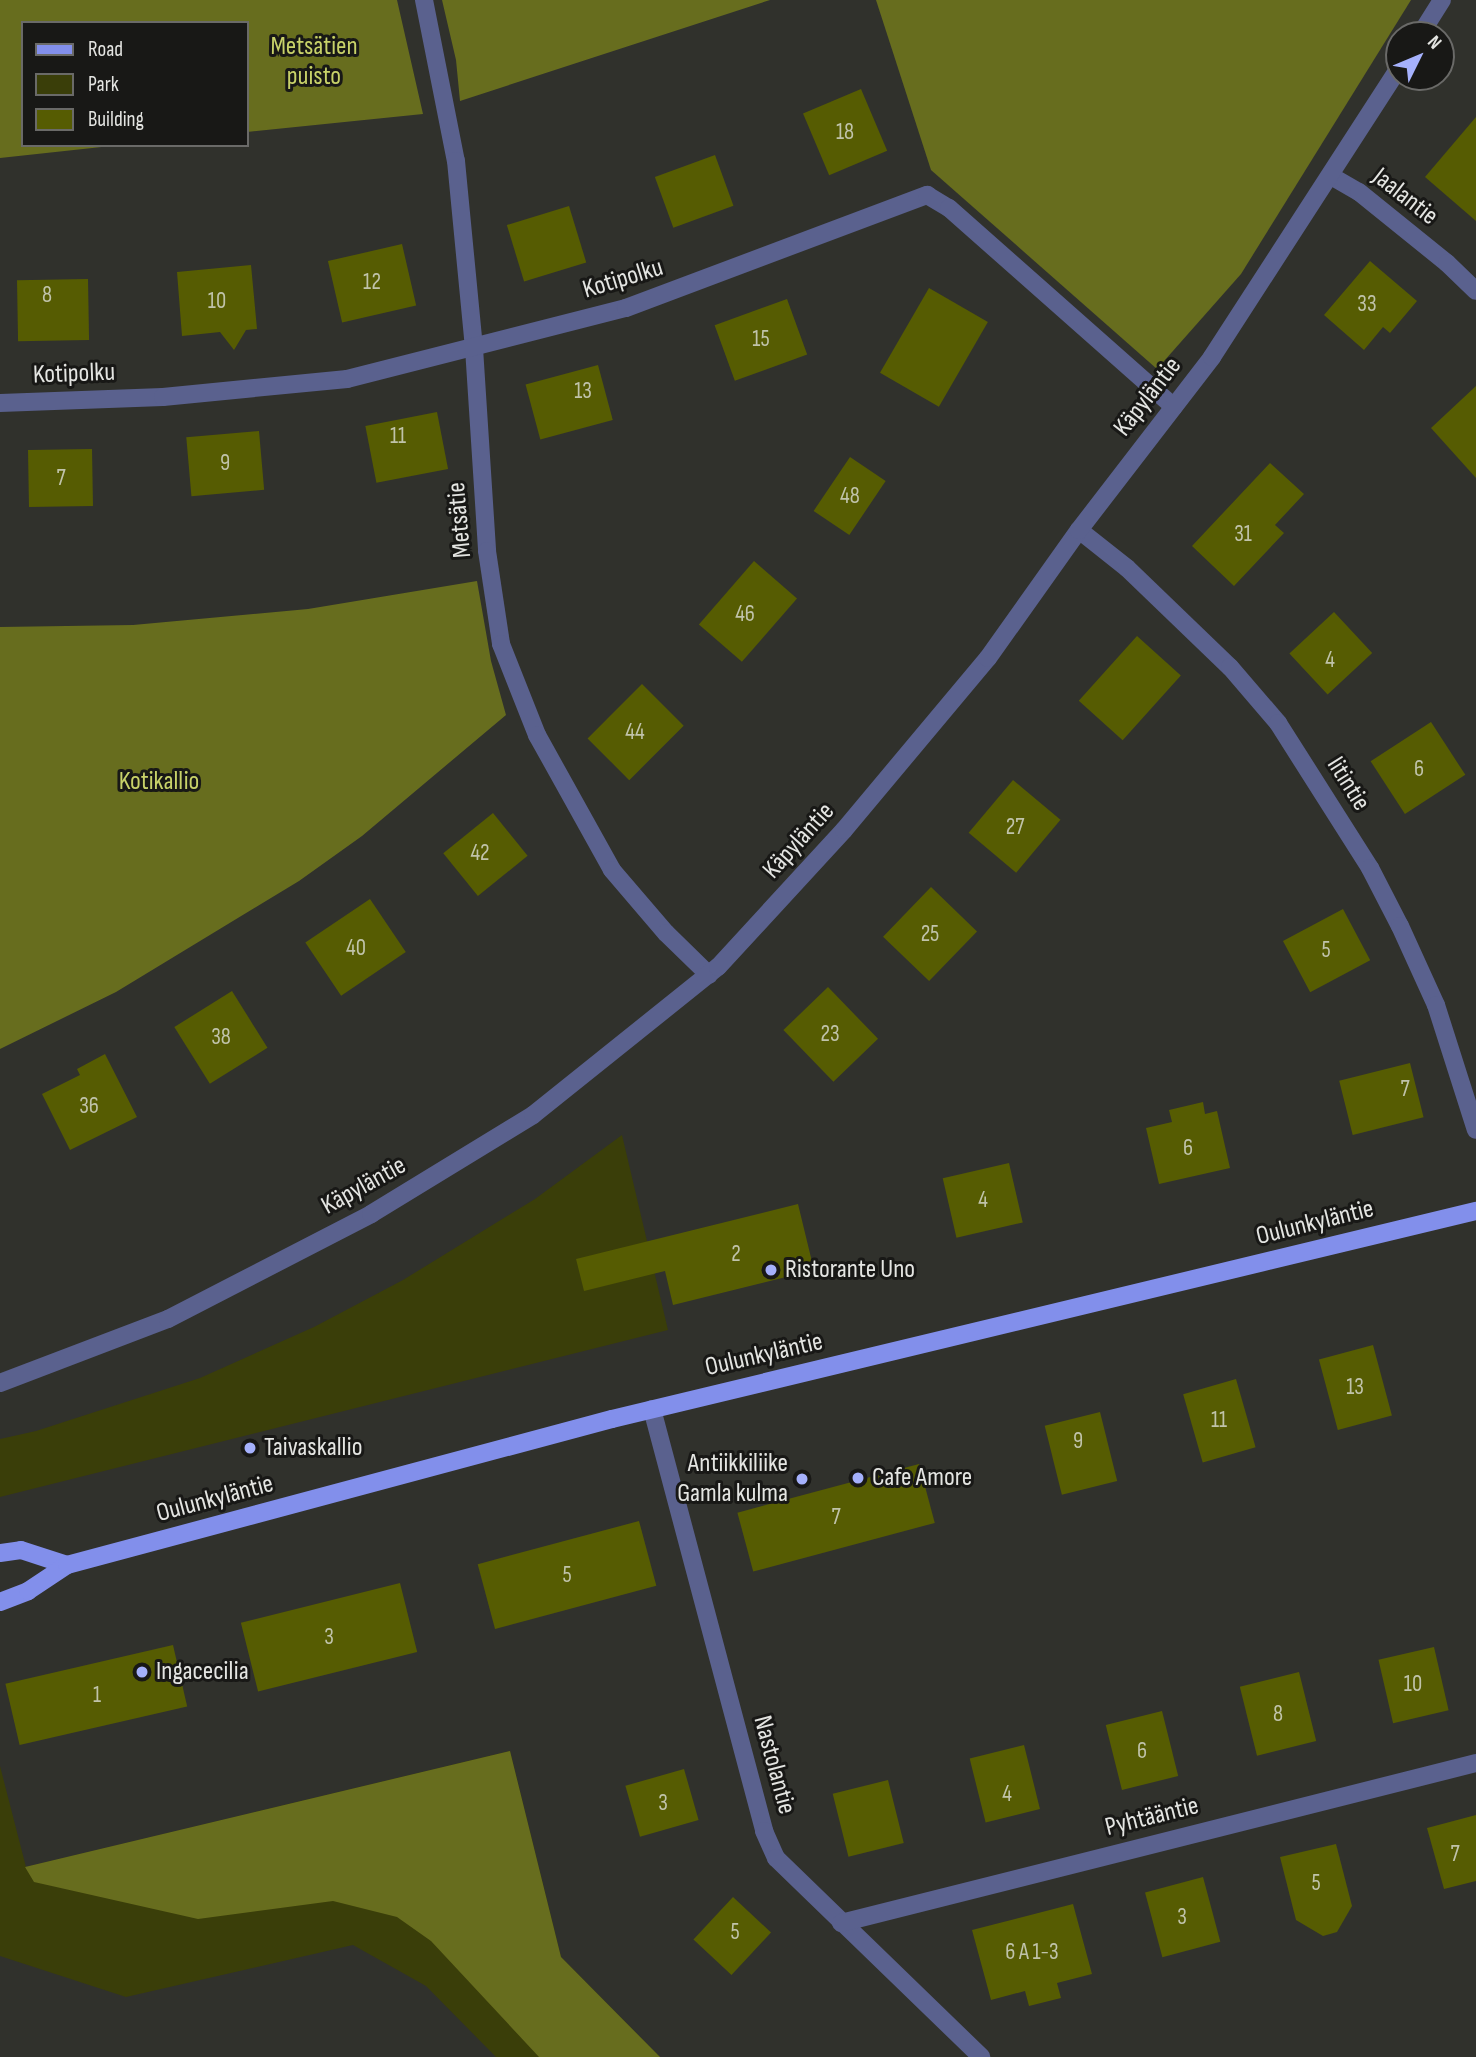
<!DOCTYPE html>
<html>
<head>
<meta charset="utf-8">
<style>
  body { margin:0 }
  #map { position:relative; width:1476px; height:2057px; overflow:hidden; background:#30312c; font-family:"Sofia Sans Condensed",sans-serif }
  div>[style] { position:absolute }
  .green>* { inset:0; background:#3a3e09 }
  .forest>* { inset:0; background:#676d1e }
  .building>* { inset:0; background:#565c02; transform-origin:0 0 }
  .minor>* { height:18px; margin:-9px; padding:0 9px; transform-origin:9px; border-radius:9px; background:#5a618e }
  .major>* { height:18px; margin:-9px; padding:0 9px; transform-origin:9px; border-radius:9px; background:#828feb }
  .dots>* { width:19px; height:19px; translate:-50% -50%; box-sizing:border-box; border:4px solid #181816; border-radius:50% }
  span { translate:-50% -50%; white-space:nowrap; text-align:center; line-height:1.15; -webkit-text-stroke:6px #181816; paint-order:stroke }
  .number-label { font-size:23px; color:#c0c3aa }
  .number-label span { -webkit-text-stroke-width:0 }
  .park-label { font-size:26px; color:#c8d269 }
  .street-label { font-size:26px; color:#e4e5e2 }
  .poi-label { font-size:26px; color:#e4e5e2 }
  .left { translate:0 -50%; text-align:left }
  .right { translate:-100% -50%; text-align:right }
  .legend { position:absolute; left:21px; top:21px; width:228px; height:126px; box-sizing:border-box; background:#181816; border:2px solid #6a6a68; margin:0; padding:9px 12px; list-style:none; font-size:21px; color:#e4e5e2 }
  .legend li { display:flex; align-items:center; gap:14px; height:35px }
  .legend b { width:35px; border:2px solid #6a6a68 }
  .north { position:absolute; left:1385px; top:21px; width:70px; height:70px; box-sizing:border-box; background:#181816; border:2px solid #6a6a68; border-radius:50%; rotate:47deg; font-size:19px; font-weight:700; line-height:28px; text-align:center; color:#e4e5e2 }
  .north::after { content:''; display:block; margin:auto; width:24px; height:32px; background:#a5b1fc; clip-path:polygon(50% 0,100% 100%,50% 72%,0 100%) }
</style>
</head>
<body>
<div id="map">
  <div class="green">
    <div style="clip-path:polygon(622px 1135px,668px 1330px,0 1497px,0 1439px,36px 1431px,200px 1378px,314px 1327px,403px 1280px,535px 1199px)"></div>
    <div style="clip-path:polygon(510px 1751px,561px 1957px,660px 2057px,496px 2057px,426px 1986px,353px 1945px,126px 1997px,0 1956px,0 1766px,26px 1867px)"></div>
  </div>
  <div class="forest">
    <div style="clip-path:polygon(0 0,397px 0,423px 114px,247px 132px,247px 23px,23px 23px,23px 145px,120px 145px,0 158px)"></div>
    <div style="clip-path:polygon(442px 0,770px 0,460px 101px,456px 60px)"></div>
    <div style="clip-path:polygon(876px 0,1411px 0,1241px 274px,1157px 369px,931px 170px)"></div>
    <div style="clip-path:polygon(477px 581px,491px 661px,506px 715px,362px 836px,299px 881px,116px 992px,0 1049px,0 627px,133px 625px,308px 609px)"></div>
    <div style="clip-path:polygon(510px 1751px,561px 1957px,660px 2057px,539px 2057px,431px 1941px,397px 1917px,333px 1901px,198px 1919px,34px 1882px,25px 1867px)"></div>
  </div>
  <div class="building">
    <div style="left:861px;top:89px;width:67px;height:63px;rotate:67deg"></div>
    <div style="clip-path:polygon(1476px 117px,1476px 221px,1425px 177px)"></div>
    <div style="left:715px;top:155px;width:54px;height:64px;rotate:70deg"></div>
    <div style="left:569px;top:206px;width:59px;height:65px;rotate:73deg"></div>
    <div style="left:402px;top:244px;width:63px;height:76px;rotate:77deg"></div>
    <div style="clip-path:polygon(1370px 261px,1417px 301px,1390px 333px,1383px 327px,1364px 350px,1324px 315px)"></div>
    <div style="clip-path:polygon(251px 265px,257px 329px,246px 330px,234px 350px,220px 332px,182px 336px,177px 272px)"></div>
    <div style="left:88px;top:279px;width:61px;height:71px;rotate:89deg"></div>
    <div style="left:929px;top:288px;width:68px;height:98px;rotate:30deg"></div>
    <div style="left:787px;top:299px;width:59px;height:77px;rotate:70deg"></div>
    <div style="left:598px;top:365px;width:57px;height:75px;rotate:75deg"></div>
    <div style="clip-path:polygon(1476px 386px,1476px 478px,1431px 428px)"></div>
    <div style="left:437px;top:412px;width:58px;height:73px;rotate:79deg"></div>
    <div style="left:259px;top:431px;width:59px;height:73px;rotate:85deg"></div>
    <div style="left:92px;top:449px;width:57px;height:64px;rotate:89deg"></div>
    <div style="left:850px;top:457px;width:43px;height:65px;rotate:34deg"></div>
    <div style="clip-path:polygon(1270px 463px,1304px 494px,1275px 525px,1284px 533px,1234px 586px,1192px 546px)"></div>
    <div style="left:754px;top:561px;width:57px;height:84px;rotate:41deg"></div>
    <div style="left:1334px;top:612px;width:56px;height:61px;rotate:47deg"></div>
    <div style="left:1137px;top:636px;width:59px;height:87px;rotate:42deg"></div>
    <div style="left:642px;top:684px;width:59px;height:77px;rotate:45deg"></div>
    <div style="left:1431px;top:722px;width:63px;height:72px;rotate:57deg"></div>
    <div style="left:1013px;top:780px;width:62px;height:69px;rotate:40deg"></div>
    <div style="left:493px;top:813px;width:55px;height:64px;rotate:51deg"></div>
    <div style="left:931px;top:887px;width:64px;height:69px;rotate:44deg"></div>
    <div style="left:370px;top:899px;width:64px;height:78px;rotate:56deg"></div>
    <div style="left:1343px;top:909px;width:58px;height:68px;rotate:62deg"></div>
    <div style="left:828px;top:987px;width:72px;height:62px;rotate:46deg"></div>
    <div style="left:232px;top:991px;width:67px;height:68px;rotate:58deg"></div>
    <div style="clip-path:polygon(105px 1054px,137px 1117px,70px 1150px,42px 1094px,80px 1075px,77px 1069px)"></div>
    <div style="left:1410px;top:1063px;width:56px;height:73px;rotate:76deg"></div>
    <div style="clip-path:polygon(1203px 1102px,1205px 1114px,1217px 1111px,1230px 1168px,1159px 1184px,1146px 1128px,1172px 1122px,1169px 1110px)"></div>
    <div style="left:1009px;top:1163px;width:61px;height:68px;rotate:77deg"></div>
    <div style="clip-path:polygon(798px 1204px,814px 1270px,673px 1305px,665px 1271px,584px 1291px,576px 1259px)"></div>
    <div style="left:1373px;top:1345px;width:73px;height:56px;rotate:75deg"></div>
    <div style="left:1236px;top:1379px;width:71px;height:55px;rotate:74deg"></div>
    <div style="left:1100px;top:1412px;width:71px;height:57px;rotate:76deg"></div>
    <div style="left:919px;top:1464px;width:61px;height:188px;rotate:75deg"></div>
    <div style="left:639px;top:1521px;width:67px;height:167px;rotate:75deg"></div>
    <div style="left:400px;top:1583px;width:71px;height:164px;rotate:76deg"></div>
    <div style="left:173px;top:1645px;width:63px;height:172px;rotate:77deg"></div>
    <div style="left:1434px;top:1647px;width:65px;height:57px;rotate:77deg"></div>
    <div style="left:1299px;top:1672px;width:71px;height:61px;rotate:76deg"></div>
    <div style="left:1162px;top:1711px;width:67px;height:58px;rotate:76deg"></div>
    <div style="left:1024px;top:1745px;width:66px;height:56px;rotate:76deg"></div>
    <div style="left:684px;top:1769px;width:53px;height:61px;rotate:74deg"></div>
    <div style="left:888px;top:1780px;width:65px;height:57px;rotate:76deg"></div>
    <div style="clip-path:polygon(1476px 1815px,1476px 1881px,1444px 1889px,1427px 1828px)"></div>
    <div style="clip-path:polygon(1336px 1844px,1352px 1906px,1337px 1932px,1323px 1936px,1296px 1920px,1280px 1857px)"></div>
    <div style="left:1203px;top:1877px;width:67px;height:60px;rotate:75deg"></div>
    <div style="left:733px;top:1897px;width:52px;height:58px;rotate:43deg"></div>
    <div style="clip-path:polygon(1073px 1904px,1092px 1974px,1057px 1983px,1061px 1998px,1029px 2006px,1025px 1991px,991px 2000px,972px 1930px)"></div>
  </div>
  <div class="minor">
    <div style="left:424px;top:0;width:164px;rotate:78.8deg"></div>
    <div style="left:456px;top:161px;width:188px;rotate:84.5deg"></div>
    <div style="left:474px;top:348px;width:203px;rotate:86.3deg"></div>
    <div style="left:487px;top:551px;width:94px;rotate:81.4deg"></div>
    <div style="left:501px;top:644px;width:98px;rotate:68.4deg"></div>
    <div style="left:537px;top:735px;width:154px;rotate:60.9deg"></div>
    <div style="left:612px;top:870px;width:83px;rotate:49.4deg"></div>
    <div style="left:666px;top:933px;width:60px;rotate:44.3deg"></div>
    <div style="left:1420px;top:35px;width:41px;rotate:-57.8deg"></div>
    <div style="left:1331px;top:176px;width:32px;rotate:30deg"></div>
    <div style="left:1359px;top:192px;width:113px;rotate:38.9deg"></div>
    <div style="left:1447px;top:263px;width:40px;rotate:44deg"></div>
    <div style="left:0;top:403px;width:163px;rotate:-2.1deg"></div>
    <div style="left:163px;top:397px;width:185px;rotate:-5.6deg"></div>
    <div style="left:347px;top:379px;width:288px;rotate:-14.3deg"></div>
    <div style="left:626px;top:308px;width:322px;rotate:-20.6deg"></div>
    <div style="left:927px;top:195px;width:26px;rotate:31deg"></div>
    <div style="left:949px;top:208px;width:300px;rotate:41.5deg"></div>
    <div style="left:1079px;top:530px;width:61px;rotate:38.4deg"></div>
    <div style="left:1127px;top:568px;width:143px;rotate:43.9deg"></div>
    <div style="left:1230px;top:667px;width:74px;rotate:49.4deg"></div>
    <div style="left:1278px;top:723px;width:172px;rotate:57.6deg"></div>
    <div style="left:1370px;top:868px;width:65px;rotate:62.7deg"></div>
    <div style="left:1400px;top:926px;width:87px;rotate:65.5deg"></div>
    <div style="left:1436px;top:1005px;width:131px;rotate:72.3deg"></div>
    <div style="left:0;top:1383px;width:180px;rotate:-20.9deg"></div>
    <div style="left:168px;top:1319px;width:229px;rotate:-27.3deg"></div>
    <div style="left:371px;top:1214px;width:190px;rotate:-31.4deg"></div>
    <div style="left:533px;top:1115px;width:237px;rotate:-38.7deg"></div>
    <div style="left:718px;top:967px;width:186px;rotate:-47.4deg"></div>
    <div style="left:844px;top:830px;width:224px;rotate:-50.1deg"></div>
    <div style="left:988px;top:658px;width:157px;rotate:-54.6deg"></div>
    <div style="left:1079px;top:530px;width:218px;rotate:-52.4deg"></div>
    <div style="left:1212px;top:357px;width:344px;rotate:-57.1deg"></div>
    <div style="left:652px;top:1409px;width:437px;rotate:75.1deg"></div>
    <div style="left:764px;top:1831px;width:30px;rotate:66deg"></div>
    <div style="left:776px;top:1858px;width:286px;rotate:44.1deg"></div>
    <div style="left:841px;top:1923px;width:655px;rotate:-14.14deg"></div>
  </div>
  <div class="major">
    <div style="left:0;top:1553px;width:21px;rotate:-8deg"></div>
    <div style="left:21px;top:1550px;width:48px;rotate:18.1deg"></div>
    <div style="left:0;top:1602px;width:30px;rotate:-21deg"></div>
    <div style="left:28px;top:1591px;width:47px;rotate:-33.7deg"></div>
    <div style="left:67px;top:1565px;width:564px;rotate:-15deg"></div>
    <div style="left:612px;top:1419px;width:889px;rotate:-13.54deg"></div>
  </div>
  <div class="dots">
    <div style="left:771px;top:1270px;background:#a5b1fc"></div>
    <div style="left:250px;top:1448px;background:#a5b1fc"></div>
    <div style="left:858px;top:1478px;background:#a5b1fc"></div>
    <div style="left:802px;top:1479px;background:#a5b1fc"></div>
    <div style="left:142px;top:1672px;background:#a5b1fc"></div>
  </div>
  <div class="number-label">
    <span style="left:845px;top:132px">18</span>
    <span style="left:372px;top:282px">12</span>
    <span style="left:47px;top:295px">8</span>
    <span style="left:217px;top:301px">10</span>
    <span style="left:1367px;top:304px">33</span>
    <span style="left:761px;top:339px">15</span>
    <span style="left:583px;top:391px">13</span>
    <span style="left:398px;top:436px">11</span>
    <span style="left:225px;top:463px">9</span>
    <span style="left:61px;top:478px">7</span>
    <span style="left:850px;top:496px">48</span>
    <span style="left:1243px;top:534px">31</span>
    <span style="left:745px;top:614px">46</span>
    <span style="left:1330px;top:660px">4</span>
    <span style="left:635px;top:732px">44</span>
    <span style="left:1419px;top:769px">6</span>
    <span style="left:1015px;top:827px">27</span>
    <span style="left:480px;top:853px">42</span>
    <span style="left:930px;top:934px">25</span>
    <span style="left:356px;top:948px">40</span>
    <span style="left:1326px;top:950px">5</span>
    <span style="left:830px;top:1034px">23</span>
    <span style="left:221px;top:1037px">38</span>
    <span style="left:1405px;top:1089px">7</span>
    <span style="left:89px;top:1106px">36</span>
    <span style="left:1188px;top:1148px">6</span>
    <span style="left:983px;top:1200px">4</span>
    <span style="left:736px;top:1254px">2</span>
    <span style="left:1355px;top:1387px">13</span>
    <span style="left:1219px;top:1420px">11</span>
    <span style="left:1078px;top:1441px">9</span>
    <span style="left:836px;top:1517px">7</span>
    <span style="left:567px;top:1575px">5</span>
    <span style="left:329px;top:1637px">3</span>
    <span style="left:1413px;top:1684px">10</span>
    <span style="left:97px;top:1695px">1</span>
    <span style="left:1278px;top:1714px">8</span>
    <span style="left:1142px;top:1751px">6</span>
    <span style="left:1007px;top:1794px">4</span>
    <span style="left:663px;top:1803px">3</span>
    <span style="left:1455px;top:1854px">7</span>
    <span style="left:1316px;top:1883px">5</span>
    <span style="left:1182px;top:1917px">3</span>
    <span style="left:735px;top:1932px">5</span>
    <span style="left:1032px;top:1952px">6 A 1-3</span>
  </div>
  <div class="park-label">
    <span style="left:314px;top:62px">Metsätien<br>puisto</span>
    <span style="left:159px;top:782px">Kotikallio</span>
  </div>
  <div class="street-label">
    <span style="left:1405px;top:197px;rotate:38deg">Jaalantie</span>
    <span style="left:623px;top:279px;rotate:-17deg">Kotipolku</span>
    <span style="left:74px;top:374px;rotate:-2deg">Kotipolku</span>
    <span style="left:1148px;top:397px;rotate:-52deg">Käpyläntie</span>
    <span style="left:460px;top:520px;rotate:-95deg">Metsätie</span>
    <span style="left:1348px;top:784px;rotate:58deg">Iitintie</span>
    <span style="left:799px;top:841px;rotate:-48deg">Käpyläntie</span>
    <span style="left:364px;top:1186px;rotate:-29deg">Käpyläntie</span>
    <span style="left:1315px;top:1223px;rotate:-14deg">Oulunkyläntie</span>
    <span style="left:764px;top:1355px;rotate:-13deg">Oulunkyläntie</span>
    <span style="left:215px;top:1499px;rotate:-15deg">Oulunkyläntie</span>
    <span style="left:774px;top:1765px;rotate:75deg">Nastolantie</span>
    <span style="left:1152px;top:1817px;rotate:-14deg">Pyhtääntie</span>
  </div>
  <div class="poi-label">
    <span class="left" style="left:785px;top:1270px">Ristorante Uno</span>
    <span class="left" style="left:264px;top:1448px">Taivaskallio</span>
    <span class="right" style="left:788px;top:1479px">Antiikkiliike<br>Gamla kulma</span>
    <span class="left" style="left:872px;top:1478px">Cafe Amore</span>
    <span class="left" style="left:156px;top:1672px">Ingacecilia</span>
  </div>
  <ul class="legend">
  <li><b style="height:9px;background:#828feb"></b>Road</li>
  <li><b style="height:19px;background:#3a3e09"></b>Park</li>
  <li><b style="height:19px;background:#565c02"></b>Building</li>
  </ul>
  <div class="north">N</div>
</div>
</body>
</html>
